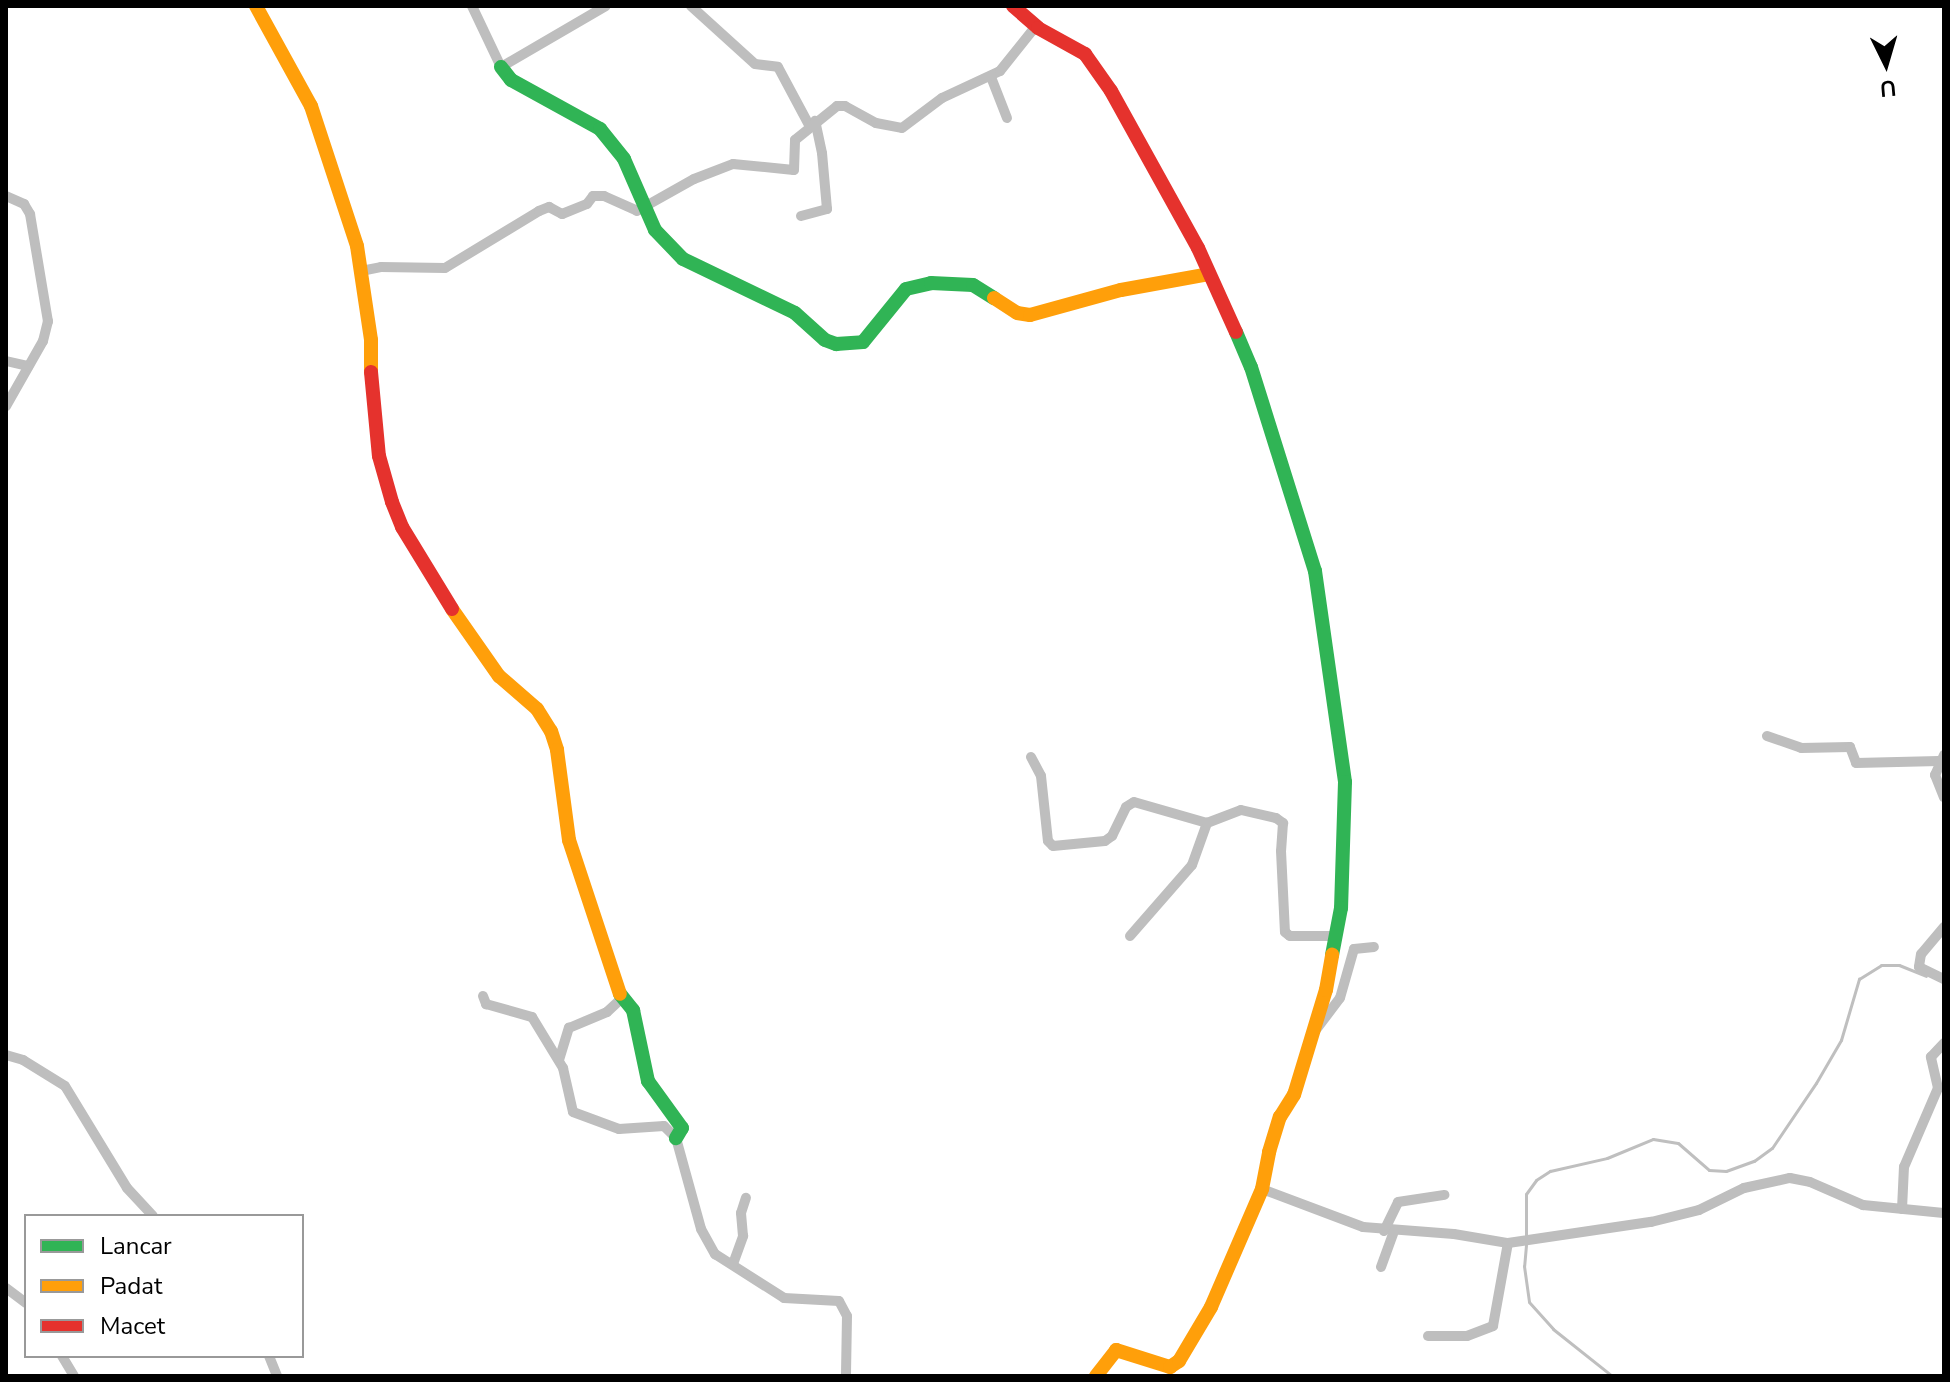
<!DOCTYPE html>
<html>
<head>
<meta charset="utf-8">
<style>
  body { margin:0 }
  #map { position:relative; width:1950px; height:1382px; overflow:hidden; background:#fff; font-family:"Nunito Sans",sans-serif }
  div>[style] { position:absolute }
  .stream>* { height:3px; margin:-1.5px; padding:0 1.5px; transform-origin:1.5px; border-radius:1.5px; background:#bfbfbf }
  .street>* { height:10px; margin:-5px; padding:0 5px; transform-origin:5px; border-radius:5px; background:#bebebe }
  .fast>* { height:14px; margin:-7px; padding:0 7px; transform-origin:7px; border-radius:7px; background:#30b455 }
  .slow>* { height:14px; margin:-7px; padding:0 7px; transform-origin:7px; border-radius:7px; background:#ff9f0a }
  .jam>* { height:14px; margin:-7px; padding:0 7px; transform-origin:7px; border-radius:7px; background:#e5322d }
  span { translate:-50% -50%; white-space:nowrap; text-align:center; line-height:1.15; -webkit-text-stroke:6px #fff; paint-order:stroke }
  .frame { position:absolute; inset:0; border:8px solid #000; pointer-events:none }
  .legend { position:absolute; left:24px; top:1214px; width:280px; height:144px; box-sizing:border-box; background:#fff; border:2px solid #999; margin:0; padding:10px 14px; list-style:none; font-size:24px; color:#000 }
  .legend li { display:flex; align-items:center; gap:16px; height:40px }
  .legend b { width:40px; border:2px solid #999 }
  .north { position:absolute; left:1846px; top:24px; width:80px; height:80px; -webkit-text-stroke:6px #fff; paint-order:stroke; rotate:175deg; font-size:22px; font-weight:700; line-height:32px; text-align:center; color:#000 }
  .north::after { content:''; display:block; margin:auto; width:28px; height:36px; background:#000; clip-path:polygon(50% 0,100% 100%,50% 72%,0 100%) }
</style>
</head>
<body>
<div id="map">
  <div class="stream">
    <div style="left:1526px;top:1237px;width:43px;rotate:-90deg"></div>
    <div style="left:1526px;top:1194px;width:17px;rotate:-54deg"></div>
    <div style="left:1536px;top:1180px;width:17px;rotate:-33deg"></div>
    <div style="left:1550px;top:1171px;width:58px;rotate:-12.8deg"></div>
    <div style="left:1607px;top:1158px;width:50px;rotate:-22.4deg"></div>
    <div style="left:1653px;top:1139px;width:25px;rotate:9deg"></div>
    <div style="left:1678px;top:1143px;width:41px;rotate:41.1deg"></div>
    <div style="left:1709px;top:1170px;width:17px;rotate:3deg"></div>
    <div style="left:1726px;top:1171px;width:30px;rotate:-20deg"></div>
    <div style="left:1754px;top:1161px;width:22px;rotate:-36deg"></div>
    <div style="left:1772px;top:1148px;width:78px;rotate:-55.9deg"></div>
    <div style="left:1816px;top:1083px;width:50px;rotate:-59.8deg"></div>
    <div style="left:1841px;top:1040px;width:64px;rotate:-73.6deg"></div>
    <div style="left:1859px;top:979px;width:26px;rotate:-32deg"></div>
    <div style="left:1881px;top:965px;width:18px"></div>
    <div style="left:1899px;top:965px;width:29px;rotate:22deg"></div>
    <div style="left:1526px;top:1245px;width:21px;rotate:95deg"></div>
    <div style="left:1524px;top:1266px;width:36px;rotate:82deg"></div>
    <div style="left:1529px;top:1302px;width:36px;rotate:48deg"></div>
    <div style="left:1553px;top:1329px;width:75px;rotate:38.5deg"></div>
  </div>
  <div class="street">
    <div style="left:472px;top:6px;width:68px;rotate:64.6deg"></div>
    <div style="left:501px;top:67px;width:121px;rotate:-30.2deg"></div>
    <div style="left:691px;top:6px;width:86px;rotate:42.2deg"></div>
    <div style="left:755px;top:64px;width:23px;rotate:7deg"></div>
    <div style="left:778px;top:67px;width:66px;rotate:61.9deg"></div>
    <div style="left:991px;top:77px;width:44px;rotate:68.7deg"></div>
    <div style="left:6px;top:196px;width:20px;rotate:24deg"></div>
    <div style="left:24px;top:204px;width:12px;rotate:59deg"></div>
    <div style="left:30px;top:214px;width:109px;rotate:80.5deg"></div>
    <div style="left:48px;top:321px;width:21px;rotate:104deg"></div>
    <div style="left:43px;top:341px;width:75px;rotate:119.6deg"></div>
    <div style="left:801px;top:216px;width:27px;rotate:-15deg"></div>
    <div style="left:827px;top:209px;width:56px;rotate:-95.1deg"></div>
    <div style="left:822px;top:153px;width:33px;rotate:-102deg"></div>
    <div style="left:361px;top:271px;width:20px;rotate:-11deg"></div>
    <div style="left:381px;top:267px;width:64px;rotate:0.9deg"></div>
    <div style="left:445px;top:268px;width:110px;rotate:-31.2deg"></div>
    <div style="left:539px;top:211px;width:11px;rotate:-22deg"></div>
    <div style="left:549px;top:207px;width:15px;rotate:28deg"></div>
    <div style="left:562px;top:214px;width:27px;rotate:-22deg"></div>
    <div style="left:587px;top:204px;width:10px;rotate:-53deg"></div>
    <div style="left:593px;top:196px;width:11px"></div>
    <div style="left:604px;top:196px;width:36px;rotate:24deg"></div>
    <div style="left:637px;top:211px;width:65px;rotate:-29.3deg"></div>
    <div style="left:694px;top:179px;width:42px;rotate:-21deg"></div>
    <div style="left:733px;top:164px;width:61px;rotate:5.6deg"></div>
    <div style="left:794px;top:170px;width:30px;rotate:-88deg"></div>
    <div style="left:795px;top:140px;width:54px;rotate:-39deg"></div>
    <div style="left:837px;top:106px;width:8px"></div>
    <div style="left:845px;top:106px;width:35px;rotate:29deg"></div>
    <div style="left:876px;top:123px;width:26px;rotate:11deg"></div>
    <div style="left:902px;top:128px;width:50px;rotate:-36.9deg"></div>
    <div style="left:942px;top:98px;width:64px;rotate:-25deg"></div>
    <div style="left:1000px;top:71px;width:58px;rotate:-51.3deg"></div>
    <div style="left:6px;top:361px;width:23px;rotate:13deg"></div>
    <div style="left:1767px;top:736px;width:36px;rotate:19deg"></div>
    <div style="left:1801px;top:748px;width:49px;rotate:-1.2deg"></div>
    <div style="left:1850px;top:747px;width:17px;rotate:69deg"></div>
    <div style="left:1856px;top:763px;width:83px;rotate:-1.4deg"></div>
    <div style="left:1944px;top:755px;width:22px;rotate:114deg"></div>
    <div style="left:1935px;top:775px;width:24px;rotate:68deg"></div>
    <div style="left:1031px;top:757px;width:21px;rotate:62deg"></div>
    <div style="left:1041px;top:776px;width:65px;rotate:83.9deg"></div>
    <div style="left:1048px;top:841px;width:7px;rotate:45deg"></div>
    <div style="left:1053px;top:846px;width:52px;rotate:-5.5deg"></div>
    <div style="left:1105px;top:841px;width:9px;rotate:-36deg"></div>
    <div style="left:1112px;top:836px;width:32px;rotate:-64deg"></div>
    <div style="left:1126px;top:807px;width:9px;rotate:-32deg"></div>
    <div style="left:1134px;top:802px;width:76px;rotate:16deg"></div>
    <div style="left:1944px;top:927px;width:35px;rotate:130deg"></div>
    <div style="left:1921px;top:954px;width:13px;rotate:99deg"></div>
    <div style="left:1919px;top:967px;width:28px;rotate:26deg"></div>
    <div style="left:1130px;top:936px;width:94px;rotate:-48.9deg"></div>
    <div style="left:1192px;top:865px;width:45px;rotate:-70.3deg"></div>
    <div style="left:1207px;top:823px;width:36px;rotate:-21deg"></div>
    <div style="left:1241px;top:810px;width:36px;rotate:13deg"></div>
    <div style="left:1276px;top:818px;width:9px;rotate:36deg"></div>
    <div style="left:1283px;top:823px;width:28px;rotate:94deg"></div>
    <div style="left:1281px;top:851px;width:81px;rotate:87.2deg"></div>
    <div style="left:1285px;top:932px;width:6px;rotate:39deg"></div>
    <div style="left:1290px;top:936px;width:47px"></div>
    <div style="left:483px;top:996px;width:9px;rotate:69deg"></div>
    <div style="left:486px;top:1004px;width:48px;rotate:15.8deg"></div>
    <div style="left:532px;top:1017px;width:60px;rotate:58.7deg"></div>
    <div style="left:563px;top:1068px;width:45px;rotate:77.2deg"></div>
    <div style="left:573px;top:1112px;width:49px;rotate:20.3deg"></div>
    <div style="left:619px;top:1129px;width:45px;rotate:-3.8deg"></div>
    <div style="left:664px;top:1126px;width:17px;rotate:45deg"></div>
    <div style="left:676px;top:1138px;width:94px;rotate:74.6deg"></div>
    <div style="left:701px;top:1229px;width:29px;rotate:61deg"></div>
    <div style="left:715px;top:1254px;width:82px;rotate:32.5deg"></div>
    <div style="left:784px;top:1298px;width:55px;rotate:3.1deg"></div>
    <div style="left:839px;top:1301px;width:17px;rotate:62deg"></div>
    <div style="left:847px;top:1316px;width:60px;rotate:91deg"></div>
    <div style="left:1315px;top:1031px;width:41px;rotate:-52.9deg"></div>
    <div style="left:1340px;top:998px;width:51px;rotate:-74.1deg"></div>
    <div style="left:1354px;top:949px;width:20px;rotate:-6deg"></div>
    <div style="left:6px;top:1055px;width:18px;rotate:16deg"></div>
    <div style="left:23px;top:1060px;width:49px;rotate:31.8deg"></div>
    <div style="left:65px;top:1086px;width:119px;rotate:58.7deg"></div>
    <div style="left:127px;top:1188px;width:38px;rotate:47deg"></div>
    <div style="left:559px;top:1060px;width:34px;rotate:-73deg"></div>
    <div style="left:569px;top:1028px;width:41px;rotate:-22.8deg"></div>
    <div style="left:607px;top:1012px;width:23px;rotate:-43deg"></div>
    <div style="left:1262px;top:1189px;width:108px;rotate:20.6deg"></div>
    <div style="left:1363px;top:1227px;width:91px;rotate:4.4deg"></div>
    <div style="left:1454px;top:1234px;width:55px;rotate:9.5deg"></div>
    <div style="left:1508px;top:1243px;width:145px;rotate:-8.4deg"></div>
    <div style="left:1651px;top:1222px;width:49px;rotate:-14deg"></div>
    <div style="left:1699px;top:1210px;width:50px;rotate:-26.1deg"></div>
    <div style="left:1744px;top:1188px;width:47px;rotate:-12.3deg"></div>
    <div style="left:1790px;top:1178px;width:20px;rotate:11deg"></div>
    <div style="left:1810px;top:1182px;width:58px;rotate:23.5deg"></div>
    <div style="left:1863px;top:1205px;width:81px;rotate:5.6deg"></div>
    <div style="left:1902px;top:1209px;width:42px;rotate:-87.3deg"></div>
    <div style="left:1904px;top:1167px;width:86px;rotate:-66.7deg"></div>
    <div style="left:1938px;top:1088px;width:32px;rotate:-103deg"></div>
    <div style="left:1931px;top:1057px;width:19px;rotate:-47deg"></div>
    <div style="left:1384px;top:1231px;width:32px;rotate:-64deg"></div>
    <div style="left:1398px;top:1202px;width:47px;rotate:-8.7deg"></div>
    <div style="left:733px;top:1264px;width:30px;rotate:-70deg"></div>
    <div style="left:743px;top:1236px;width:23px;rotate:-95deg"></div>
    <div style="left:741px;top:1213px;width:16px;rotate:-72deg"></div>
    <div style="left:1381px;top:1267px;width:38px;rotate:-70deg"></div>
    <div style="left:6px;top:1288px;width:25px;rotate:37deg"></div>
    <div style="left:1428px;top:1336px;width:39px"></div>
    <div style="left:1467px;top:1336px;width:28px;rotate:-21deg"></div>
    <div style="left:1493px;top:1326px;width:84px;rotate:-79.8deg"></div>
    <div style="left:62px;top:1356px;width:23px;rotate:59deg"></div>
    <div style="left:269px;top:1356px;width:22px;rotate:68deg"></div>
  </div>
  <div class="fast">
    <div style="left:501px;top:67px;width:16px;rotate:52deg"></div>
    <div style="left:511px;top:80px;width:102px;rotate:28.8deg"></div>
    <div style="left:600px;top:129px;width:38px;rotate:51deg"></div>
    <div style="left:624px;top:159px;width:77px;rotate:66.4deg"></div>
    <div style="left:655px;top:230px;width:40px;rotate:46deg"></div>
    <div style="left:683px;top:259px;width:124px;rotate:25.7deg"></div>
    <div style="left:795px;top:313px;width:40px;rotate:42deg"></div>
    <div style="left:825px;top:340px;width:12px;rotate:20deg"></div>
    <div style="left:836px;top:344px;width:27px;rotate:-4deg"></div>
    <div style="left:863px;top:342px;width:68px;rotate:-50.9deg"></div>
    <div style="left:906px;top:289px;width:26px;rotate:-13deg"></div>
    <div style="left:931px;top:283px;width:42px;rotate:2.7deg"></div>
    <div style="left:973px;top:285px;width:25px;rotate:32deg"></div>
    <div style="left:1236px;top:332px;width:38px;rotate:67deg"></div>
    <div style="left:1251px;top:367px;width:214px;rotate:72.6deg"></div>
    <div style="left:1315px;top:571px;width:213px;rotate:81.9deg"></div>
    <div style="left:1345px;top:782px;width:126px;rotate:91.8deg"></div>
    <div style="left:1341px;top:908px;width:48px;rotate:100.8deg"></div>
    <div style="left:620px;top:994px;width:21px;rotate:51deg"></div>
    <div style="left:633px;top:1010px;width:73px;rotate:78.1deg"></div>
    <div style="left:648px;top:1081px;width:58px;rotate:54.1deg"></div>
    <div style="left:682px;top:1128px;width:12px;rotate:121deg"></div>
  </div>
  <div class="slow">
    <div style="left:256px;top:6px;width:114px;rotate:61.2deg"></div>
    <div style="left:311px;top:106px;width:147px;rotate:71.8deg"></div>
    <div style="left:357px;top:246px;width:95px;rotate:81.5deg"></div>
    <div style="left:371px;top:340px;width:32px;rotate:90deg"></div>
    <div style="left:994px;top:298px;width:27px;rotate:33deg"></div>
    <div style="left:1017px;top:313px;width:13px;rotate:9deg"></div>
    <div style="left:1030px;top:315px;width:94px;rotate:-15.4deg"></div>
    <div style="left:1121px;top:290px;width:89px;rotate:-10.3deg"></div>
    <div style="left:452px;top:609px;width:82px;rotate:55deg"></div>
    <div style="left:499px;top:676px;width:50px;rotate:41deg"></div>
    <div style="left:537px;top:709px;width:26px;rotate:58deg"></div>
    <div style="left:551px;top:731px;width:20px;rotate:72deg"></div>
    <div style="left:557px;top:750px;width:91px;rotate:82.4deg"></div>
    <div style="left:569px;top:840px;width:162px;rotate:71.7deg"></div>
    <div style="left:1096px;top:1376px;width:33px;rotate:-52deg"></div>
    <div style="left:1116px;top:1350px;width:57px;rotate:17.5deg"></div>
    <div style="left:1170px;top:1367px;width:11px;rotate:-34deg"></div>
    <div style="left:1179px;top:1361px;width:63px;rotate:-59.3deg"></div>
    <div style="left:1211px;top:1307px;width:129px;rotate:-66.6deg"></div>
    <div style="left:1262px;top:1189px;width:38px;rotate:-79deg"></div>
    <div style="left:1269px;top:1152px;width:37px;rotate:-73deg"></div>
    <div style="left:1280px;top:1117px;width:26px;rotate:-58deg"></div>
    <div style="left:1294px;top:1095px;width:110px;rotate:-73.1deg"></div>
    <div style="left:1326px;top:990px;width:36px;rotate:-80deg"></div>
  </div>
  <div class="jam">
    <div style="left:1013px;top:6px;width:33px;rotate:41deg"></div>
    <div style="left:1038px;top:28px;width:54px;rotate:29deg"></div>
    <div style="left:1085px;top:54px;width:45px;rotate:54.9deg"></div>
    <div style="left:1111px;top:91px;width:179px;rotate:61deg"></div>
    <div style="left:1198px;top:248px;width:92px;rotate:65.7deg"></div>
    <div style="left:371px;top:372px;width:84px;rotate:84.6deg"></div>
    <div style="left:379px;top:456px;width:48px;rotate:74.2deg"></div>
    <div style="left:392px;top:502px;width:27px;rotate:68deg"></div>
    <div style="left:402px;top:527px;width:96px;rotate:58.6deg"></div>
  </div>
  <div class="frame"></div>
  <ul class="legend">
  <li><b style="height:10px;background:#30b455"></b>Lancar</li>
  <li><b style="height:10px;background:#ff9f0a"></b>Padat</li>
  <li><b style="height:10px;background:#e5322d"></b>Macet</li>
  </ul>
  <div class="north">U</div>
</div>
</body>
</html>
